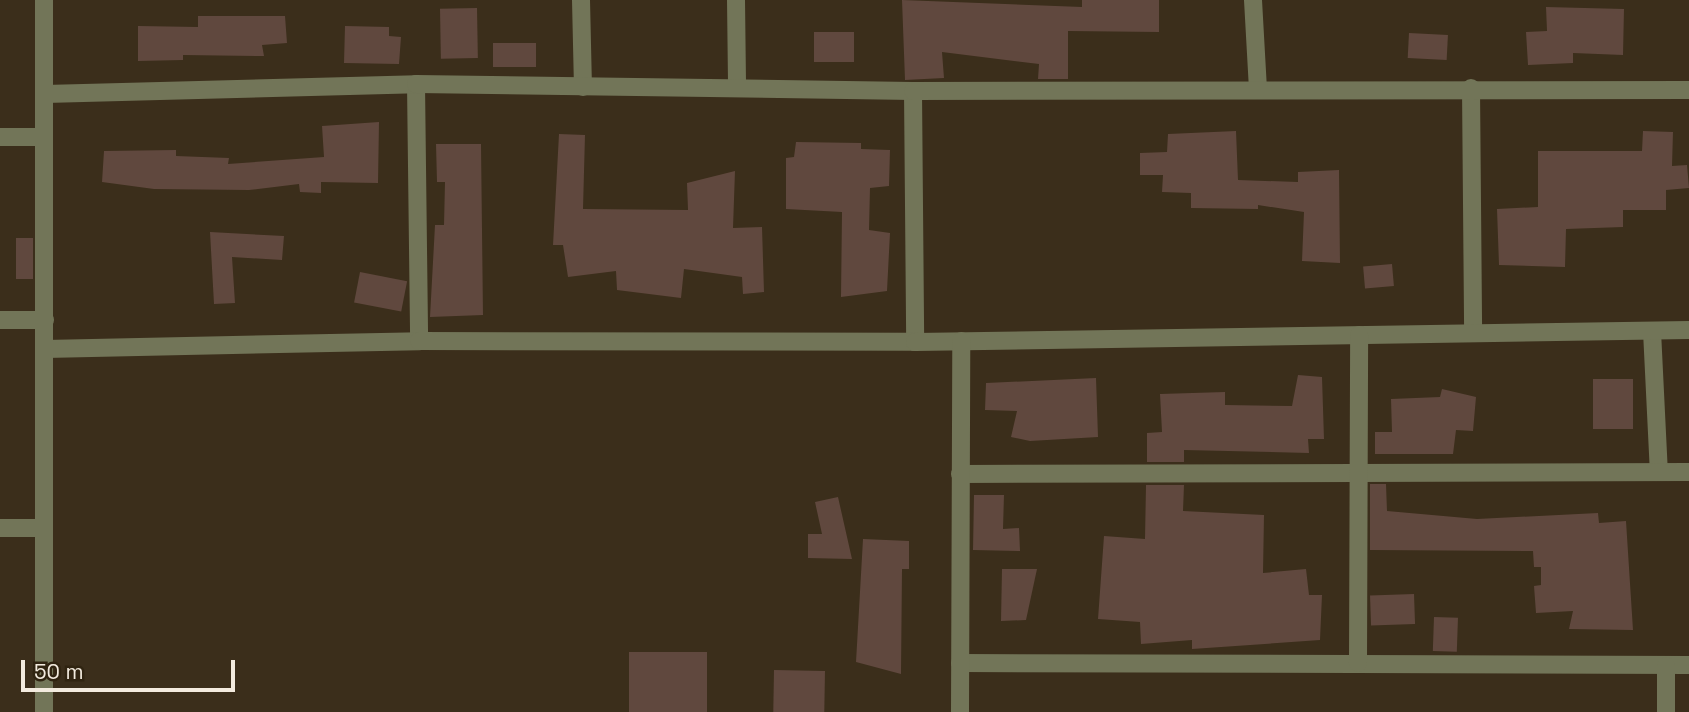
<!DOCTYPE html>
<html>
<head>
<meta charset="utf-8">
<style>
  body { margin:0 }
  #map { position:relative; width:1689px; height:712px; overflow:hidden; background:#3b2e1b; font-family:"Space Grotesk",sans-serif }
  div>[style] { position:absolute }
  .building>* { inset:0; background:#60483e; transform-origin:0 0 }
  .minor>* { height:18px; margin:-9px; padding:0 9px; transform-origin:9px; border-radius:9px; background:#727558 }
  span { translate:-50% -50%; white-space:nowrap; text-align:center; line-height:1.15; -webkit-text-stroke:6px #302411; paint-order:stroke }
  .scale { position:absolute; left:21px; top:660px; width:214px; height:32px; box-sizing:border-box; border:4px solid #f3ebdf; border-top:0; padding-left:9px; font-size:21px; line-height:24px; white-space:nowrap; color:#f3ebdf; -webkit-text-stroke:5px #302411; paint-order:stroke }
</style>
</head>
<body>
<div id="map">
  <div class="building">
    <div style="clip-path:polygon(902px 0,1082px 7px,1082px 0,1159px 0,1159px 32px,1068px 31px,1068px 79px,1038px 79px,1039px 64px,942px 52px,944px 78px,905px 80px)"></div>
    <div style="clip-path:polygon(1546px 7px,1624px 9px,1623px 55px,1573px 53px,1573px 63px,1528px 65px,1526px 32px,1547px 31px)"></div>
    <div style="left:477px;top:8px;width:50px;height:37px;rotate:89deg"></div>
    <div style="clip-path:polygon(198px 16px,285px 16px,287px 43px,262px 45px,264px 56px,183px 55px,183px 60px,138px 61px,138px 26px,198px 27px)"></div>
    <div style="clip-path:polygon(345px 26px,389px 27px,389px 36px,401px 37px,399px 64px,344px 63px)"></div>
    <div style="left:814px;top:32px;width:40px;height:30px"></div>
    <div style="left:1409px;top:33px;width:39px;height:25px;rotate:3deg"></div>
    <div style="left:493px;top:43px;width:43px;height:24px"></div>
    <div style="clip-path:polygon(379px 122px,378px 183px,321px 182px,321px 193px,300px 192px,299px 184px,249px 190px,154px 189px,102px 182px,104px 151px,176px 150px,176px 156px,229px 158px,228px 164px,324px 157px,322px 126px)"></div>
    <div style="clip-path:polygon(1236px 131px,1238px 180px,1298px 182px,1298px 172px,1339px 170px,1340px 263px,1302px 261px,1304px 212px,1258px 205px,1258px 209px,1191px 208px,1191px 193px,1162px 192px,1163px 175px,1140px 175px,1140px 153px,1167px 152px,1168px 134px)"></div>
    <div style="clip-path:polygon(1643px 131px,1673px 132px,1672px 166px,1687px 165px,1689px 188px,1666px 190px,1666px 210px,1623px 210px,1623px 227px,1566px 229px,1565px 267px,1499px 265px,1497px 209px,1538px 207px,1538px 151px,1642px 151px)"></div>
    <div style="clip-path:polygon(559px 134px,585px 135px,583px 209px,688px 210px,687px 183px,735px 171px,733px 228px,762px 227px,764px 292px,743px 294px,742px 277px,684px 269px,681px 298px,617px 290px,616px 271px,568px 277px,563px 245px,553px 245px)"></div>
    <div style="clip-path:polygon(796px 142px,861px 143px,861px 149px,890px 150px,889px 186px,870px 188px,869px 230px,890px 233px,887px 291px,841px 297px,842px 212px,786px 209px,786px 158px,794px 157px)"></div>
    <div style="clip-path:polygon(436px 144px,481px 144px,483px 315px,430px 317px,435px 225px,444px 225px,445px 182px,437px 182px)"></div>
    <div style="clip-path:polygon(210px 232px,284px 236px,282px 260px,232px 257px,235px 303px,214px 304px)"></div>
    <div style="left:16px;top:238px;width:17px;height:41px"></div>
    <div style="left:1392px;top:264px;width:22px;height:29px;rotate:85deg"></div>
    <div style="left:360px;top:272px;width:48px;height:31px;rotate:11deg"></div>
    <div style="clip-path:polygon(1298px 375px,1322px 377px,1324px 439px,1308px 439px,1309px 453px,1184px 450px,1184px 462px,1147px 462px,1147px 433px,1162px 432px,1160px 394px,1225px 392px,1225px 405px,1292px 406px)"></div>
    <div style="clip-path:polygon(1096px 378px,1098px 437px,1030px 441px,1011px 437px,1017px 411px,985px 410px,986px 383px)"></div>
    <div style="left:1593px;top:379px;width:40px;height:50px"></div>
    <div style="clip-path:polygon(1442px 389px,1476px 397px,1473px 431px,1456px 430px,1453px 454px,1375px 454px,1375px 432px,1392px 432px,1391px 399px,1440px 397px)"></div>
    <div style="clip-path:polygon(1370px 484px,1386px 484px,1387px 511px,1477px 519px,1598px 513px,1599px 523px,1626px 521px,1633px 630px,1569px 629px,1573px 611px,1536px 613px,1534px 586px,1541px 585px,1541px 567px,1534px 567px,1533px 551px,1370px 550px)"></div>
    <div style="clip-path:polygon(1146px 485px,1184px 485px,1183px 511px,1264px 515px,1263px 573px,1306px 569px,1309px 595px,1322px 595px,1320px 640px,1192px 649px,1192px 640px,1141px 644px,1140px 622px,1098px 619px,1104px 536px,1145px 539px)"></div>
    <div style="clip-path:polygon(974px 495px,1004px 495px,1003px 529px,1019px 528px,1020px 551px,973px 550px)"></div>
    <div style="clip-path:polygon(838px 497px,852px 559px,808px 558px,808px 534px,822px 534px,815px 502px)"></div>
    <div style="clip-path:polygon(863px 539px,909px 541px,909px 569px,902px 569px,901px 674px,856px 662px)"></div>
    <div style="clip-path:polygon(1002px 569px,1037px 569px,1026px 620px,1001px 621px)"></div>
    <div style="left:1414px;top:594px;width:30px;height:44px;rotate:88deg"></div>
    <div style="left:1434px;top:617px;width:24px;height:34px;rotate:2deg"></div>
    <div style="left:707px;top:652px;width:60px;height:78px;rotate:90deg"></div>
    <div style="left:774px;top:670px;width:51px;height:42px;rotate:1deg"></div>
  </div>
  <div class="minor">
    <div style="left:581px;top:0;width:87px;rotate:88.7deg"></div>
    <div style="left:736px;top:0;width:88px;rotate:89.3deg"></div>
    <div style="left:1253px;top:0;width:90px;rotate:86.8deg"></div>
    <div style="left:416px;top:84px;width:257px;rotate:89.3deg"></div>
    <div style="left:1471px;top:88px;width:244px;rotate:89.5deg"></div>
    <div style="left:913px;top:91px;width:251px;rotate:89.5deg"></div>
    <div style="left:45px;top:94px;width:371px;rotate:-1.5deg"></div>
    <div style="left:416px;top:84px;width:497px;rotate:0.8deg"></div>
    <div style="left:913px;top:91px;width:776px;rotate:-0.07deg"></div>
    <div style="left:0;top:137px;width:44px"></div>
    <div style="left:0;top:320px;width:45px"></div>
    <div style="left:1652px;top:331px;width:141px;rotate:87.2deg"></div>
    <div style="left:45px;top:349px;width:374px;rotate:-1.2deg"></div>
    <div style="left:419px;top:341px;width:496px;rotate:0.1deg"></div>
    <div style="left:915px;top:342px;width:774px;rotate:-0.89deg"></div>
    <div style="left:960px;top:474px;width:729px;rotate:-0.16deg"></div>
    <div style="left:0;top:528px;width:44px"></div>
    <div style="left:960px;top:663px;width:729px;rotate:0.16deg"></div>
    <div style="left:1358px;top:663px;width:328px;rotate:-89.8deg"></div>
    <div style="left:1666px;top:666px;width:46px;rotate:90deg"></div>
    <div style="left:44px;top:712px;width:712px;rotate:-90deg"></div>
    <div style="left:960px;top:712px;width:371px;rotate:-89.8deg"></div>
  </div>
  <div class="scale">50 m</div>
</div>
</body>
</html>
